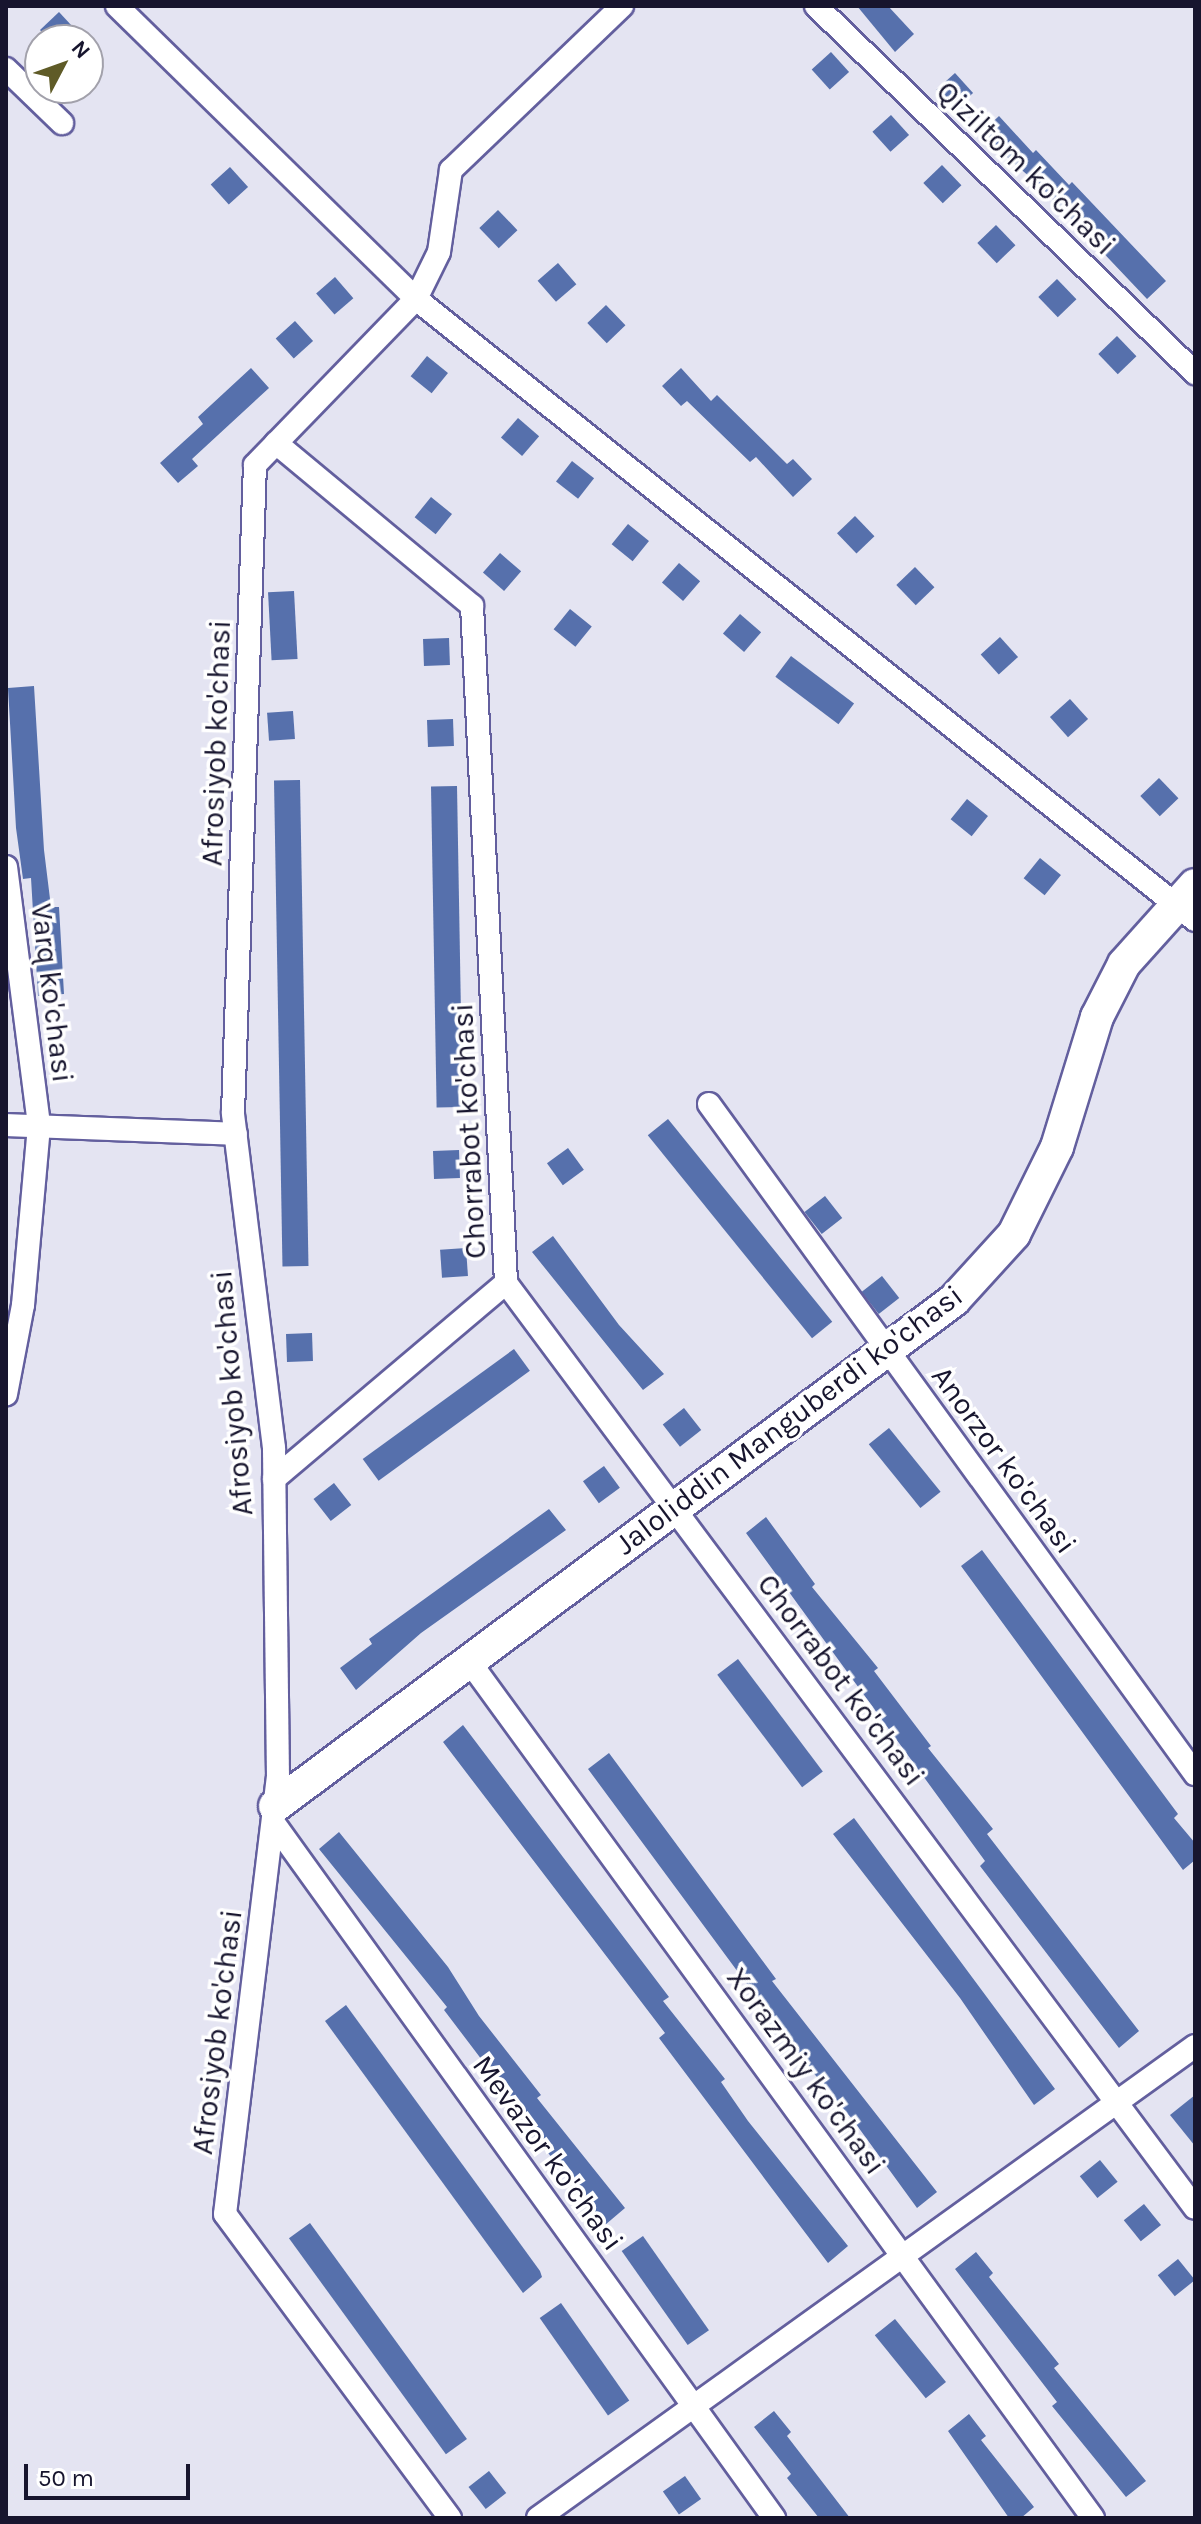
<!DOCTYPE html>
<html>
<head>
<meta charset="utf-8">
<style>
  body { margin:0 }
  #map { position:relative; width:1201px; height:2524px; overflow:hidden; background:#e4e4f2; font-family:Karla,sans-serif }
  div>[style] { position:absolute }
  .building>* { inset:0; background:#5670ac; transform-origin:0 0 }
  .roads { filter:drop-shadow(2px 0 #635f9e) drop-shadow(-2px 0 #635f9e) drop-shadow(0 2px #635f9e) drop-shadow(0 -2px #635f9e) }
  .street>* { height:22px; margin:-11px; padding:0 11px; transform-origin:11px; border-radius:11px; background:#fff }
  .secondary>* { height:32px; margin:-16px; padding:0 16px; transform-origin:16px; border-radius:16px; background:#fff }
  span { translate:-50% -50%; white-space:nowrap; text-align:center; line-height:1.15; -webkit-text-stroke:7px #fff; paint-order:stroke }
  .street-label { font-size:30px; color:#17152e }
  .frame { position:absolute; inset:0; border:8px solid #17152e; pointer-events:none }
  .north { position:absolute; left:24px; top:24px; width:80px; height:80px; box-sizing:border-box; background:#fff; border:2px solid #a2a1ab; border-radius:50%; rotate:49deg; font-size:22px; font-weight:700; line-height:32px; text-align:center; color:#17152e }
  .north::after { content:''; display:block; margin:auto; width:28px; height:36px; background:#5f5b27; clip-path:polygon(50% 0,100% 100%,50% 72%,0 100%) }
  .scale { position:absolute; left:24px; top:2464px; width:166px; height:36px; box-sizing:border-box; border:4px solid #17152e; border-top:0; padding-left:10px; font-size:24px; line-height:28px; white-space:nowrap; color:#17152e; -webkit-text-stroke:6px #fff; paint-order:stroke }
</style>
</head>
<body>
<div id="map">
  <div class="building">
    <div style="clip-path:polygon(857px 6px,888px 6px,914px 34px,895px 52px)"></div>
    <div style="clip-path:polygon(59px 12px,85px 40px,49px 40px,40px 30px)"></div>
    <div style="left:831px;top:52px;width:27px;height:26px;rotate:48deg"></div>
    <div style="left:955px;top:73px;width:27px;height:25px;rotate:48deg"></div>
    <div style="left:891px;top:115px;width:27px;height:25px;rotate:48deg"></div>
    <div style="clip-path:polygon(999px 116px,1033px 153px,1036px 150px,1069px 185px,1072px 182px,1166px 281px,1147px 299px,1039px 185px,980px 134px)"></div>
    <div style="left:942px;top:165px;width:28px;height:26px;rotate:46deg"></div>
    <div style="left:230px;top:167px;width:27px;height:26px;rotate:48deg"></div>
    <div style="left:498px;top:210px;width:28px;height:26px;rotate:46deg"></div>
    <div style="left:996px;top:225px;width:28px;height:26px;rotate:46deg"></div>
    <div style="left:558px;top:263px;width:28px;height:27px;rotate:49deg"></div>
    <div style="left:335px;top:277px;width:28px;height:25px;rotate:49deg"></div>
    <div style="left:1057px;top:279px;width:28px;height:26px;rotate:46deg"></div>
    <div style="left:606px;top:305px;width:28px;height:26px;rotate:46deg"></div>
    <div style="left:295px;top:321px;width:27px;height:26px;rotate:48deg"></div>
    <div style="left:1117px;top:336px;width:28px;height:26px;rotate:46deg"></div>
    <div style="left:427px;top:356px;width:27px;height:26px;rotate:39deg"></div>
    <div style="clip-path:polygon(251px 368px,269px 388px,192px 459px,198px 466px,178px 483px,160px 463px,203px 424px,198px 417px)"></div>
    <div style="clip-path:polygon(681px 368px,711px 401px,717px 395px,787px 464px,793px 459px,812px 479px,793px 497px,756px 457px,750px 462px,687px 401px,681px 406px,662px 386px)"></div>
    <div style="left:518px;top:418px;width:28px;height:26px;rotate:41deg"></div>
    <div style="left:572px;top:461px;width:28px;height:26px;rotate:38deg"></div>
    <div style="left:431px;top:497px;width:27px;height:26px;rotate:39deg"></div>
    <div style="left:855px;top:516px;width:28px;height:25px;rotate:46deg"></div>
    <div style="left:628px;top:524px;width:27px;height:26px;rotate:39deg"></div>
    <div style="left:500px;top:553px;width:28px;height:26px;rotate:41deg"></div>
    <div style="left:679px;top:563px;width:28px;height:26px;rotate:41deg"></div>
    <div style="left:915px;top:567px;width:28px;height:26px;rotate:46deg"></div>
    <div style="left:294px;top:591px;width:68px;height:26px;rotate:87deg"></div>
    <div style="left:570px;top:609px;width:28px;height:26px;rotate:39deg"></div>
    <div style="left:740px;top:614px;width:28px;height:26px;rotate:41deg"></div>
    <div style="left:1000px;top:637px;width:27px;height:26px;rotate:48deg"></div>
    <div style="left:449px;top:638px;width:27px;height:26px;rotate:88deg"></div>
    <div style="left:791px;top:656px;width:79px;height:26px;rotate:37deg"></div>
    <div style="clip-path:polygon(34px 686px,44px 850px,51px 907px,59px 907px,64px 994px,38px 996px,31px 878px,23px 879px,16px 828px,8px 688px)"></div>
    <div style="left:1070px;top:699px;width:27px;height:27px;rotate:48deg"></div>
    <div style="left:293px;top:711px;width:28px;height:26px;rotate:86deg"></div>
    <div style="left:453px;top:719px;width:27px;height:26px;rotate:88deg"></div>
    <div style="left:1159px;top:778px;width:28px;height:26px;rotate:46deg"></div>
    <div style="left:300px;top:780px;width:486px;height:26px;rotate:89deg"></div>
    <div style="left:457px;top:786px;width:321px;height:26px;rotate:89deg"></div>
    <div style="left:967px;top:799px;width:27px;height:26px;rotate:39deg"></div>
    <div style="left:1040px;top:858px;width:27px;height:26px;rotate:39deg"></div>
    <div style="left:668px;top:1119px;width:261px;height:26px;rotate:51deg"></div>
    <div style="left:568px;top:1148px;width:27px;height:26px;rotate:54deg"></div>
    <div style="left:459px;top:1150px;width:28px;height:26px;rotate:88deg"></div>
    <div style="left:825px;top:1196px;width:28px;height:26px;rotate:52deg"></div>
    <div style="clip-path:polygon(553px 1236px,619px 1325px,664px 1374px,643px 1390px,532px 1252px)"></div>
    <div style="left:466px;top:1248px;width:28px;height:26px;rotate:86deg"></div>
    <div style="left:882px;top:1276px;width:28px;height:26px;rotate:52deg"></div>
    <div style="left:312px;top:1333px;width:28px;height:26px;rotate:88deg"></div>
    <div style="left:514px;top:1349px;width:27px;height:187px;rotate:54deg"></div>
    <div style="left:684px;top:1408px;width:28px;height:27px;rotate:52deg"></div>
    <div style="left:889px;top:1428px;width:82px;height:26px;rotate:51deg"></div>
    <div style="left:604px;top:1466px;width:27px;height:26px;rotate:54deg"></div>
    <div style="left:334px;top:1483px;width:28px;height:26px;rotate:52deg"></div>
    <div style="clip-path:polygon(549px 1509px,566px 1530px,421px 1633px,356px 1690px,340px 1668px,372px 1644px,369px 1639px)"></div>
    <div style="clip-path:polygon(766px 1517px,815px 1584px,812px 1587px,878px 1668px,874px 1671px,931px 1746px,928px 1748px,993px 1829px,987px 1834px,1139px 2031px,1119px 2048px,980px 1866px,985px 1861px,746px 1533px)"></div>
    <div style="clip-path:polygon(982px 1550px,1178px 1814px,1174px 1818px,1195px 1843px,1195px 1860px,1183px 1870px,961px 1566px)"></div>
    <div style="left:738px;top:1659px;width:141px;height:26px;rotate:53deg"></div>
    <div style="clip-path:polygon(463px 1725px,669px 1997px,663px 2001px,725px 2079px,721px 2082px,748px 2121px,848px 2246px,828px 2263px,659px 2038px,665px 2033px,443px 1742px)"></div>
    <div style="clip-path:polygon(609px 1753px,776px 1979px,772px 1981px,937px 2192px,917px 2208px,853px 2120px,769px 2020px,772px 2018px,588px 1769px)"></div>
    <div style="clip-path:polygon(854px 1818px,1055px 2089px,1034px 2105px,960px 1998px,833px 1834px)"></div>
    <div style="clip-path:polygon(339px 1832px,448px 1967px,479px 2016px,541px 2095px,537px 2098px,625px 2208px,605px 2225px,526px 2125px,529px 2122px,444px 2010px,447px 2007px,319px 1849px)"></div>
    <div style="clip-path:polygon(346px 2005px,540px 2271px,542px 2277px,523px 2293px,325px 2021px)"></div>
    <div style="clip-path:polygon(1195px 2095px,1195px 2146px,1170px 2115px)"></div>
    <div style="left:1100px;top:2160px;width:28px;height:26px;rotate:51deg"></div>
    <div style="left:1144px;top:2204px;width:27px;height:26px;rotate:51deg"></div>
    <div style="left:310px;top:2223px;width:267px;height:26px;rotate:54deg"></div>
    <div style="left:643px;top:2236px;width:115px;height:26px;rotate:55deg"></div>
    <div style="clip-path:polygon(976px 2252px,993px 2273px,989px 2277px,1059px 2364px,1054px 2368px,1146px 2481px,1126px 2497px,1052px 2406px,1057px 2402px,955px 2269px)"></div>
    <div style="left:1178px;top:2259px;width:27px;height:26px;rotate:51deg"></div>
    <div style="left:561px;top:2303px;width:119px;height:26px;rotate:55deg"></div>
    <div style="left:895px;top:2319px;width:81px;height:26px;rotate:51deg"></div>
    <div style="clip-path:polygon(774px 2411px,791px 2432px,787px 2436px,850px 2518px,819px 2518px,787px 2478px,791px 2474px,754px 2427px)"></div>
    <div style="clip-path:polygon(969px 2414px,986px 2436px,981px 2440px,1034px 2507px,1021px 2518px,1009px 2518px,948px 2431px)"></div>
    <div style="left:489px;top:2471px;width:28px;height:26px;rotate:52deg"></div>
    <div style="left:685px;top:2476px;width:28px;height:27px;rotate:55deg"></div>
  </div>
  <div class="roads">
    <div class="street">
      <div style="left:117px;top:6px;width:419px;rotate:44.4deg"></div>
      <div style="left:416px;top:299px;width:996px;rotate:38.56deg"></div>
      <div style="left:816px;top:6px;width:528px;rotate:44.08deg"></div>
      <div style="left:6px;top:69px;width:78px;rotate:44deg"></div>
      <div style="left:276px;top:443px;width:255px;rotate:39.7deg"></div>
      <div style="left:472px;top:606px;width:678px;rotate:87.12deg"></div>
      <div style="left:506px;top:1283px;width:1153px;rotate:53.32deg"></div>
      <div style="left:6px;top:867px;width:261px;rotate:82.7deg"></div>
      <div style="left:39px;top:1126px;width:180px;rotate:95.1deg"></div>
      <div style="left:23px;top:1305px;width:91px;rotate:100.8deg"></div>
      <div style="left:709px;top:1104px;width:828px;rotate:54.04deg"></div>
      <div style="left:6px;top:1125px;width:230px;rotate:2.2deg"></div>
      <div style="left:274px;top:1479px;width:304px;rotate:-40.2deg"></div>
      <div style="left:469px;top:1661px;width:1060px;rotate:53.94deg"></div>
      <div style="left:273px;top:1822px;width:858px;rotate:54.25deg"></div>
      <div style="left:450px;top:2518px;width:378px;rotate:-126.5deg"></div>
      <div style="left:225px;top:2214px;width:440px;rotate:-83.1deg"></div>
      <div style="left:278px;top:1777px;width:329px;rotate:-90.7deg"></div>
      <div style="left:274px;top:1448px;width:337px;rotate:-97deg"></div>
      <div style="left:233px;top:1113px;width:648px;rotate:-88.06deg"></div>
      <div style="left:255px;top:465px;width:231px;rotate:-45.9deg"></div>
      <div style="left:416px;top:299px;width:52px;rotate:-63.9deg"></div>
      <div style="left:439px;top:252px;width:83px;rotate:-81.7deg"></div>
      <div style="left:451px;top:170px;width:237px;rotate:-43.8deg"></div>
      <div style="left:538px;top:2518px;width:809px;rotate:-35.69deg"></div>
    </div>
    <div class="secondary">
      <div style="left:275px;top:1806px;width:847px;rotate:-36.69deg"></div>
      <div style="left:954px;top:1300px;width:89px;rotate:-47.7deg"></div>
      <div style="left:1014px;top:1234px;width:97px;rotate:-63.7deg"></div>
      <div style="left:1057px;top:1147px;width:136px;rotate:-72.9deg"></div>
      <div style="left:1097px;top:1017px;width:59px;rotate:-63deg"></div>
      <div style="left:1124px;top:964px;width:106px;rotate:-48.1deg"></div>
    </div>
  </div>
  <div class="street-label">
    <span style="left:1026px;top:168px;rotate:44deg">Qiziltom ko'chasi</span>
    <span style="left:216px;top:743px;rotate:-88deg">Afrosiyob ko'chasi</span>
    <span style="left:52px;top:993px;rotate:83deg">Varq ko'chasi</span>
    <span style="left:469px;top:1131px;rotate:-93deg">Chorrabot ko'chasi</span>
    <span style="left:232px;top:1393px;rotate:-95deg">Afrosiyob ko'chasi</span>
    <span style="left:789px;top:1420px;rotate:-37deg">Jaloliddin Manguberdi ko'chasi</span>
    <span style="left:1004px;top:1460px;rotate:54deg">Anorzor ko'chasi</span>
    <span style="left:841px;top:1680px;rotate:53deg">Chorrabot ko'chasi</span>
    <span style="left:217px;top:2032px;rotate:-83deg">Afrosiyob ko'chasi</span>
    <span style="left:806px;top:2071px;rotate:54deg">Xorazmiy ko'chasi</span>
    <span style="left:548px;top:2153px;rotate:54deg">Mevazor ko'chasi</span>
  </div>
  <div class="frame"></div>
  <div class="north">N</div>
  <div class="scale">50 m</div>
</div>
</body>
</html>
